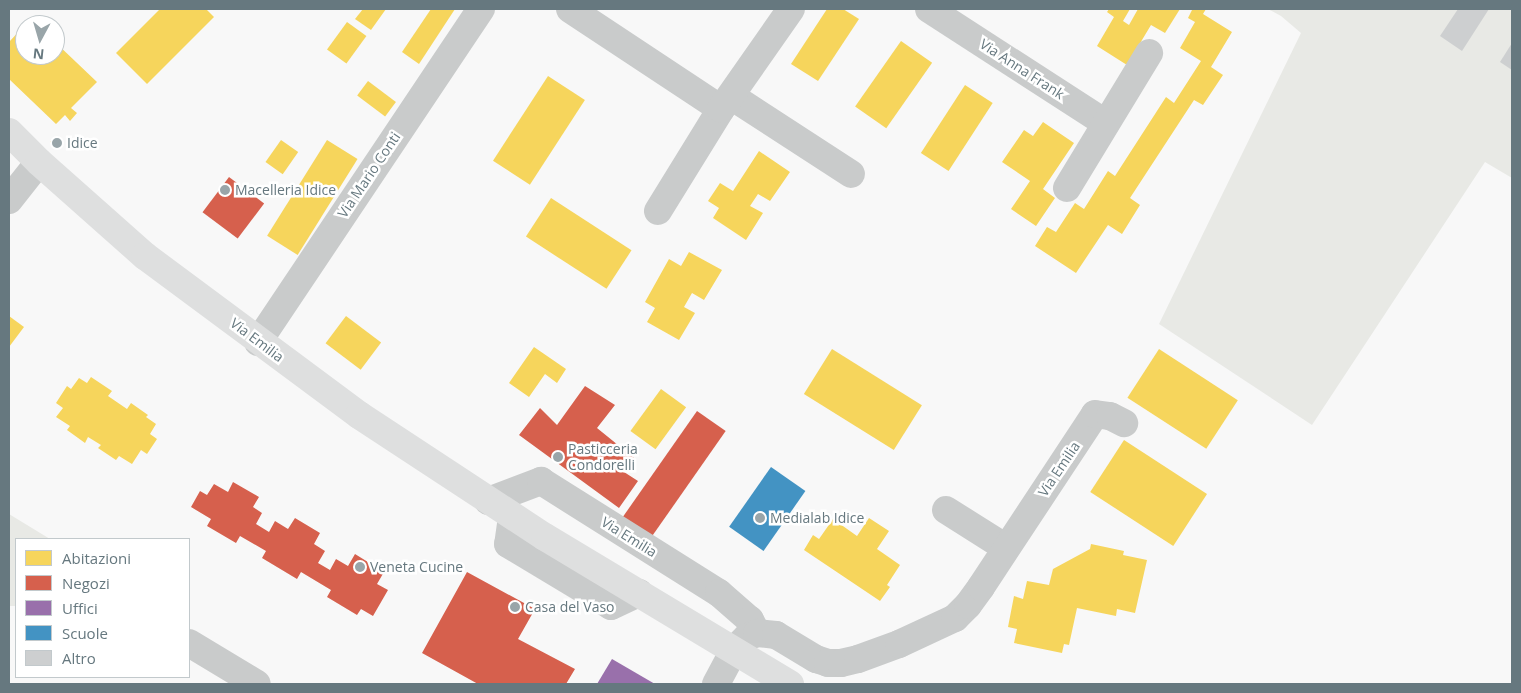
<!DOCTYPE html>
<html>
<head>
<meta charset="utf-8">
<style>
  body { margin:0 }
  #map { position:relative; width:1521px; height:693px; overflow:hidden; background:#f8f8f8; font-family:"Open Sans",sans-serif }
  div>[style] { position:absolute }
  .green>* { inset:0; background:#e8e9e5 }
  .homes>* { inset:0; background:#f6d55c; transform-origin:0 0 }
  .shops>* { inset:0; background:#d6604d; transform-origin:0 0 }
  .offices>* { inset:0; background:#9970ab }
  .schools>* { inset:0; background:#4393c3; transform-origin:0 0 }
  .building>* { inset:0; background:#cdcfd0 }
  .minor>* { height:28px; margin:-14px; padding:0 14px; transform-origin:14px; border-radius:14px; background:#c9cbcb }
  .major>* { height:28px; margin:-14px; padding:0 14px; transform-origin:14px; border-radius:14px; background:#dedfdf }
  .dots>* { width:14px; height:14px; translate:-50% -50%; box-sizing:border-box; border:2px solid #fff; border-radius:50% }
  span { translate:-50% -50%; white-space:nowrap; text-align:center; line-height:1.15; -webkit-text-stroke:5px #fff; paint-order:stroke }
  .street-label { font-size:14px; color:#66787f }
  .poi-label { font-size:14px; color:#66787f }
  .left { translate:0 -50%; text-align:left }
  .frame { position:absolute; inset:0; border:10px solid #66787f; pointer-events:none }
  .legend { position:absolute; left:15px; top:538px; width:175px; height:140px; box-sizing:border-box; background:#fff; border:1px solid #c2c9cc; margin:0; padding:6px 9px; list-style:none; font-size:15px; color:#66787f }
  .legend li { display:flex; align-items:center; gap:10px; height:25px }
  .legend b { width:25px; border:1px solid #c2c9cc }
  .north { position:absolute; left:15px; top:15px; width:50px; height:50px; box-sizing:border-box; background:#fff; border:1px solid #c2c9cc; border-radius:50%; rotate:186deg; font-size:14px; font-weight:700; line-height:20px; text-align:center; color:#66787f }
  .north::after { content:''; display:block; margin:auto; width:18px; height:22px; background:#99a5a9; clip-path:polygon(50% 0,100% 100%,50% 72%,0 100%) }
</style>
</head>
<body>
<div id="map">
  <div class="green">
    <div style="clip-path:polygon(1268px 9px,1512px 9px,1512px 178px,1485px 162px,1312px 425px,1159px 324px,1301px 33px,1281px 16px)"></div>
    <div style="clip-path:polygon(9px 514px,50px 539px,16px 539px,16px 606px,9px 606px)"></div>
  </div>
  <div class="homes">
    <div style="clip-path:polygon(160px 9px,206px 9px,214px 17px,147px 84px,116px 53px)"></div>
    <div style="clip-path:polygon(363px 9px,386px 9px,371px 30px,355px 19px)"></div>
    <div style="clip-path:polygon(431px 9px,455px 9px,419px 64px,402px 52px)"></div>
    <div style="clip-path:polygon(827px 9px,843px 9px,859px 19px,818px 81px,791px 64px)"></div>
    <div style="clip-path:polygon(1109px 9px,1130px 9px,1123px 21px,1129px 25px,1138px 9px,1180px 9px,1165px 33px,1151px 25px,1127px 65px,1097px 46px,1114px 17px,1107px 12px)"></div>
    <div style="clip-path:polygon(1189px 9px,1206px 9px,1203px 14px,1232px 32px,1211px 67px,1223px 75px,1203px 105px,1194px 100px,1130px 198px,1140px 205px,1122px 234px,1108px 225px,1076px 273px,1035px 246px,1047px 227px,1056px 232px,1075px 203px,1084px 209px,1108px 171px,1115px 176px,1166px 97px,1174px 103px,1201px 61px,1180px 48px,1195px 22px,1188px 18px,1192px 10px)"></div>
    <div style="left:347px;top:22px;width:24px;height:34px;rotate:36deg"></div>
    <div style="clip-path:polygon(25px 25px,25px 55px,55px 55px,55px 42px,97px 82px,71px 108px,77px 113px,70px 121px,65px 115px,56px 124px,9px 79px,9px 42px)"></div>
    <div style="left:901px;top:41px;width:38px;height:80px;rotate:35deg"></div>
    <div style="left:548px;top:76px;width:44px;height:101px;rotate:33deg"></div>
    <div style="left:368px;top:81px;width:35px;height:18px;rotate:37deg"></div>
    <div style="left:965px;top:85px;width:33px;height:81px;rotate:33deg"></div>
    <div style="clip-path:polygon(1043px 122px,1074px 143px,1043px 189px,1055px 198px,1036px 226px,1011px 209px,1030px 181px,1002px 162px,1024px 130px,1033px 136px)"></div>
    <div style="clip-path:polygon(55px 137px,63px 144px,59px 149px,50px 142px)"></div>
    <div style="left:281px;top:140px;width:21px;height:27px;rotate:35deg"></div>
    <div style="left:327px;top:140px;width:36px;height:113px;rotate:32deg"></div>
    <div style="clip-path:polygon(759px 151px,790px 172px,770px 201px,758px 194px,750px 206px,763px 213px,746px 240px,713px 218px,719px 208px,708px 201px,720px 183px,733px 191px)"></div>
    <div style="left:551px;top:198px;width:96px;height:46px;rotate:33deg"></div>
    <div style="clip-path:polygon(689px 252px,722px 270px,704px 300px,692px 293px,684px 307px,695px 313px,679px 340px,647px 322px,655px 308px,645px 302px,669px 259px,681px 266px)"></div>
    <div style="clip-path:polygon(9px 316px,24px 327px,9px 347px)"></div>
    <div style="left:346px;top:316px;width:44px;height:34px;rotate:37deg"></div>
    <div style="clip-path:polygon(534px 347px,566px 369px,557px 383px,545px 374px,529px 397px,509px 383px)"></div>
    <div style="left:832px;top:349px;width:106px;height:53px;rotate:32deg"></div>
    <div style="left:1159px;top:349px;width:94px;height:58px;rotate:33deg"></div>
    <div style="clip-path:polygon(91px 377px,112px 391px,108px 396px,127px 409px,131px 403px,148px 415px,146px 417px,156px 424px,150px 434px,157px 439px,147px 454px,141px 450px,132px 464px,119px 456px,116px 460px,98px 448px,101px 445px,88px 437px,85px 443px,67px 430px,70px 426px,56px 417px,63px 408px,56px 403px,67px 386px,71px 389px,79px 378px,87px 383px)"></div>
    <div style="left:661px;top:389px;width:31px;height:52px;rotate:36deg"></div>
    <div style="left:1124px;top:440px;width:99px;height:62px;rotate:33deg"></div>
    <div style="clip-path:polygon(869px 518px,889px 531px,877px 549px,900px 565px,887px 585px,890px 587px,880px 601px,804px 550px,813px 535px,819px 539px,833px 519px,857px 536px)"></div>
    <div style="clip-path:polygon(1091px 544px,1124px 551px,1123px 555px,1147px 560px,1135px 613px,1117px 609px,1116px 616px,1077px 608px,1069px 645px,1064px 644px,1062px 653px,1014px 643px,1017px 629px,1008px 627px,1014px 596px,1023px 599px,1027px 581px,1049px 585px,1053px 569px,1090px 549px)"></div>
  </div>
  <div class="shops">
    <div style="left:229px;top:177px;width:44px;height:44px;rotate:37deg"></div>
    <div style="clip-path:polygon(585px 386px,615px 405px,597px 428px,634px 458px,624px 472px,638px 481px,619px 508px,519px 435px,540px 408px,557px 425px)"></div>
    <div style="left:697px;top:411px;width:35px;height:130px;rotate:35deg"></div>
    <div style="clip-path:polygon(233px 482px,259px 497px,253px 507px,262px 513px,256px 524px,269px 532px,275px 521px,288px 529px,295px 518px,320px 533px,314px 544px,325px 551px,318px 563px,330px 570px,336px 559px,348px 566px,355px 554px,384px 572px,377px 584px,388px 590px,373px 616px,361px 609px,357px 615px,327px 597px,331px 590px,301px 572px,297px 579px,262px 558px,266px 551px,240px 536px,236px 543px,207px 526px,211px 519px,191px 507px,200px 491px,207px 495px,214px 484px,228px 492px)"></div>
    <div style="clip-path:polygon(467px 572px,535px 609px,518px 639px,575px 669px,566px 684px,478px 684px,422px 653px)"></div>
  </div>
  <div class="offices">
    <div style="clip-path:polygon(612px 659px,655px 684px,597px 684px)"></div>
  </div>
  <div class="schools">
    <div style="left:771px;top:467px;width:42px;height:73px;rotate:35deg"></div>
  </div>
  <div class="building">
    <div style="clip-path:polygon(1458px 9px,1489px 9px,1462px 51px,1440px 36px)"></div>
    <div style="clip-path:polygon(1512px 43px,1512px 70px,1500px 62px)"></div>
  </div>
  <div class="minor">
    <div style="left:570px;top:9px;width:181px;rotate:33.5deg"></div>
    <div style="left:929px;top:9px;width:210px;rotate:32.9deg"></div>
    <div style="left:731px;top:96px;width:143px;rotate:33deg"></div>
    <div style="left:1067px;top:188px;width:158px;rotate:-58.7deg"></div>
    <div style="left:9px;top:200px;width:48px;rotate:-51.7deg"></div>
    <div style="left:658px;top:211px;width:120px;rotate:-58.3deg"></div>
    <div style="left:721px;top:109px;width:122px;rotate:-55deg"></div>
    <div style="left:258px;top:342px;width:401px;rotate:-56.2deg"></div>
    <div style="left:488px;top:501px;width:57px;rotate:-20.7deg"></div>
    <div style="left:541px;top:481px;width:210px;rotate:32.2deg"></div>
    <div style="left:719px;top:593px;width:41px;rotate:41.1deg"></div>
    <div style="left:750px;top:620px;width:15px;rotate:62deg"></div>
    <div style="left:946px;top:510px;width:71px;rotate:32.3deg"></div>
    <div style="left:512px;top:517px;width:27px;rotate:98deg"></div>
    <div style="left:508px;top:544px;width:120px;rotate:31deg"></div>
    <div style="left:611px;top:606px;width:31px;rotate:-25deg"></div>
    <div style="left:189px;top:643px;width:79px;rotate:31.1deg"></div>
    <div style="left:716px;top:684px;width:38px;rotate:-62deg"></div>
    <div style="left:734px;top:650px;width:18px;rotate:-45deg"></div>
    <div style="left:747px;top:637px;width:11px;rotate:-22deg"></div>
    <div style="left:757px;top:633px;width:19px;rotate:6deg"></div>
    <div style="left:776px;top:635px;width:47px;rotate:31deg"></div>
    <div style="left:816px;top:659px;width:13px;rotate:18deg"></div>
    <div style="left:828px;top:663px;width:13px"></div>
    <div style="left:841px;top:663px;width:17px;rotate:-13deg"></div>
    <div style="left:858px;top:659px;width:44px;rotate:-20.1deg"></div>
    <div style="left:899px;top:644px;width:62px;rotate:-24.9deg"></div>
    <div style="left:955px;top:618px;width:18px;rotate:-45deg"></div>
    <div style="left:968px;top:605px;width:22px;rotate:-54deg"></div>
    <div style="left:981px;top:587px;width:207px;rotate:-56.6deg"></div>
    <div style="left:1095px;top:414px;width:15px;rotate:8deg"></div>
    <div style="left:1110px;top:416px;width:16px;rotate:27deg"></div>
  </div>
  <div class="major">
    <div style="left:9px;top:132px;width:42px;rotate:45deg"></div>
    <div style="left:39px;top:162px;width:142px;rotate:41.6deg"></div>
    <div style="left:145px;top:256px;width:267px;rotate:36.6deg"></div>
    <div style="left:359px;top:415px;width:222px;rotate:33.3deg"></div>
    <div style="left:545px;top:537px;width:286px;rotate:31deg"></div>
  </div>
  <div class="dots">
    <div style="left:57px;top:143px;background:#99a5a9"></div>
    <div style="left:225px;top:190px;background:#99a5a9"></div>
    <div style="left:558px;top:457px;background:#99a5a9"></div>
    <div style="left:760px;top:518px;background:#99a5a9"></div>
    <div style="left:360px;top:567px;background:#99a5a9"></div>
    <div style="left:515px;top:607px;background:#99a5a9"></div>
  </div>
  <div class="street-label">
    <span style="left:1022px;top:69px;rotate:33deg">Via Anna Frank</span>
    <span style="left:369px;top:175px;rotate:-56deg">Via Mario Conti</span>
    <span style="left:257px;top:340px;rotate:37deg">Via Emilia</span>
    <span style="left:1059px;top:469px;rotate:-56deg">Via Emilia</span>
    <span style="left:629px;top:537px;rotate:32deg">Via Emilia</span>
  </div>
  <div class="poi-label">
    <span class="left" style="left:67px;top:143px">Idice</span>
    <span class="left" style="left:235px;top:190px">Macelleria Idice</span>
    <span class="left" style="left:568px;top:457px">Pasticceria<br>Condorelli</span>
    <span class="left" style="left:770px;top:518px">Medialab Idice</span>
    <span class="left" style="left:370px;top:567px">Veneta Cucine</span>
    <span class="left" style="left:525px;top:607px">Casa del Vaso</span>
  </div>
  <div class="frame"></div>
  <ul class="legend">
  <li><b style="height:14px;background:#f6d55c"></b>Abitazioni</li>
  <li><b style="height:14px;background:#d6604d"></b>Negozi</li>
  <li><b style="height:14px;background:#9970ab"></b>Uffici</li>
  <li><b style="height:14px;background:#4393c3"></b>Scuole</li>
  <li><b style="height:14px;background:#cdcfd0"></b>Altro</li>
  </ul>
  <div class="north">N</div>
</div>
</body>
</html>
